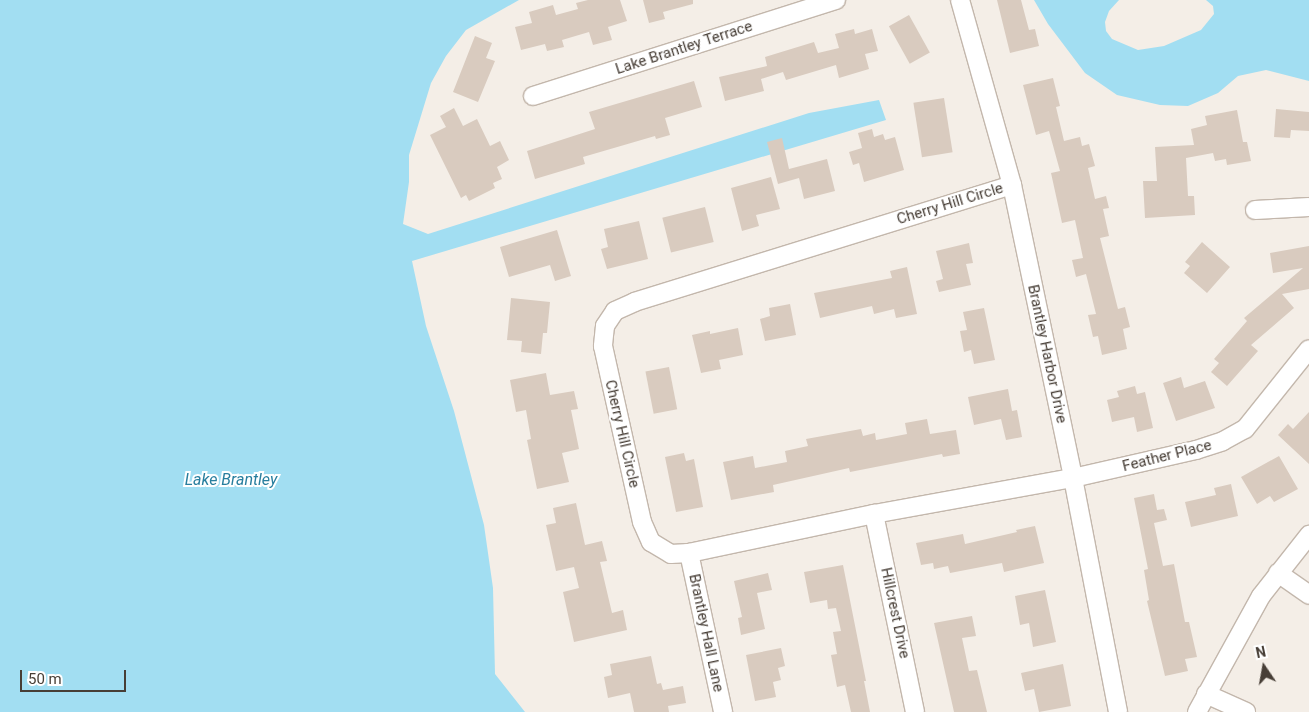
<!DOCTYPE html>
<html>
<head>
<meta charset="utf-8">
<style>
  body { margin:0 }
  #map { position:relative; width:1309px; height:712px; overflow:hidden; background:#f4eee7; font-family:Roboto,sans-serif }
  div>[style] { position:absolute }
  .water>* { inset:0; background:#a2def2 }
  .building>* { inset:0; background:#d9cbbf; transform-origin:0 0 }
  .roads { filter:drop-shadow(1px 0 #c3b7ac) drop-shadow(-1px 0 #c3b7ac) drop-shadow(0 1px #c3b7ac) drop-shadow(0 -1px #c3b7ac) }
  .minor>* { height:18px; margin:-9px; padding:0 9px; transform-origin:9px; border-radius:9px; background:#fff }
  span { translate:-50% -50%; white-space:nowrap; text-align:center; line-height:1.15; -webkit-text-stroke:4px #fff; paint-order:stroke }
  .street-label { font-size:15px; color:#473e36 }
  .water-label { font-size:16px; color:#287e9e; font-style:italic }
  .north { position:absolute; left:1239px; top:642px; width:50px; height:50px; -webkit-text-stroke:4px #fff; paint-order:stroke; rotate:348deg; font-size:14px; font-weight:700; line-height:20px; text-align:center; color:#473e36 }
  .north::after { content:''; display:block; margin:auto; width:18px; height:22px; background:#473e36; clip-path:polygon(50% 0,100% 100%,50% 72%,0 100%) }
  .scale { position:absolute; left:20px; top:670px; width:106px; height:22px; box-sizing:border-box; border:2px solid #473e36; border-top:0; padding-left:6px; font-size:15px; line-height:18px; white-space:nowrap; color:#473e36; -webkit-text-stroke:4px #fff; paint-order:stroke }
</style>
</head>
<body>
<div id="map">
  <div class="water">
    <div style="clip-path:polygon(0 0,519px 0,466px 30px,446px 56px,431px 83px,409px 155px,409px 182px,403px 224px,428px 234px,809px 113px,879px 100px,886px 120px,412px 261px,426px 326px,454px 411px,484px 525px,493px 588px,495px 674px,525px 712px,0 712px)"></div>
    <div style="clip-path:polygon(1034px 0,1119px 0,1109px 11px,1105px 22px,1106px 31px,1112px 39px,1138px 50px,1164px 46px,1201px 30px,1214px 14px,1213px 6px,1206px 0,1309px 0,1309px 81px,1266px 70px,1238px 76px,1218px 93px,1188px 106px,1160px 105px,1117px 95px,1085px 73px,1048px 24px)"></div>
  </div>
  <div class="building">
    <div style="clip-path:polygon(588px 0,620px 0,627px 21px,608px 27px,612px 40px,593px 45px,589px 32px,562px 40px,564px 47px,547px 51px,545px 44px,521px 50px,515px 27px,532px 23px,529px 12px,553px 5px,556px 15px,578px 9px,576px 3px)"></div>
    <div style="clip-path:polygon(643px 0,693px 0,693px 4px,663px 12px,665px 19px,649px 23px)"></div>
    <div style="clip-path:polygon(997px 0,1021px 0,1029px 30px,1035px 29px,1039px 46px,1010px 53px)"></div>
    <div style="left:909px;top:15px;width:43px;height:23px;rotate:61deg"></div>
    <div style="clip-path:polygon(854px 29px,855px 34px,872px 29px,878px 51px,865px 54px,869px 69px,839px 78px,836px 65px,786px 80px,783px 72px,761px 79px,764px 91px,725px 101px,719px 77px,767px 66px,765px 57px,814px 42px,818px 53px,839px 48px,835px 34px)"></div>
    <div style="clip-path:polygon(475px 36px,492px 43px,486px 58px,495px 61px,478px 102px,453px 92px)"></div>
    <div style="clip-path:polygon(1053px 78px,1060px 106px,1056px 107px,1064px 141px,1080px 137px,1082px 146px,1089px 144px,1095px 166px,1088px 168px,1095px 199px,1106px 196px,1109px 208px,1103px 209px,1109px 236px,1100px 238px,1118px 309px,1125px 307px,1130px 327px,1123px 329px,1127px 349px,1102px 355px,1098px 336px,1093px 337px,1088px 315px,1096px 314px,1086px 274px,1076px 277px,1072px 260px,1083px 258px,1075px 220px,1062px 223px,1051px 173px,1060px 171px,1049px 131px,1036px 135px,1023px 85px)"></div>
    <div style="clip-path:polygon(694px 81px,702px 107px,665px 118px,670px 135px,656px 139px,655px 136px,583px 157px,585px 164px,535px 179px,527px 151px,595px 129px,589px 112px)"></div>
    <div style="left:944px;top:98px;width:55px;height:31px;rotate:81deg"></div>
    <div style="clip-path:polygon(454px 108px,463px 126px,477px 119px,490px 146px,500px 141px,509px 160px,497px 167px,502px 179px,493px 183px,495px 188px,469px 201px,466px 195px,461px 198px,430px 135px,446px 127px,440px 116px)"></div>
    <div style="clip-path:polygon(1276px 109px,1309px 112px,1309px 131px,1291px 130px,1290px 138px,1274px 137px)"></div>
    <div style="clip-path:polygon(1237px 110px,1243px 142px,1247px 142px,1251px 161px,1227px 165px,1226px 159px,1215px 161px,1213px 153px,1186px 158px,1188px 196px,1194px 196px,1195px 215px,1145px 218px,1143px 181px,1157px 181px,1155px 147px,1194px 145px,1191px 129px,1207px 125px,1205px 116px)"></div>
    <div style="clip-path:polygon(872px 129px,874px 137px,883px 134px,885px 140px,895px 137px,904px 170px,864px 182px,859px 163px,853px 165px,849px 152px,862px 148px,858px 133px)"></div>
    <div style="clip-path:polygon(782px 138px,789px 169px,827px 159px,835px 191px,804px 199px,799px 178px,778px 184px,767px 142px)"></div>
    <div style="clip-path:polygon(771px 177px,780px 209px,756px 215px,759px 226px,742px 231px,731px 188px)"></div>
    <div style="left:705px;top:207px;width:36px;height:44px;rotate:76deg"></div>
    <div style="clip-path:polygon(639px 221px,648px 259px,607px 269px,601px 249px,608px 247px,604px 229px)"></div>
    <div style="clip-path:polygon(557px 230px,571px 276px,555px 281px,550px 265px,509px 277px,500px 247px)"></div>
    <div style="clip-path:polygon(1202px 242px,1230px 267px,1207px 293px,1184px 273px,1190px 266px,1185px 262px)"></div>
    <div style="clip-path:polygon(969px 243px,973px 263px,966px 264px,971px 285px,939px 292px,936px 281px,943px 279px,936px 251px)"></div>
    <div style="clip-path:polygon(1309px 246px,1309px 289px,1282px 294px,1294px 308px,1251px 345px,1258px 351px,1227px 386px,1211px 372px,1219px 363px,1214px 359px,1247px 321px,1244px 318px,1303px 268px,1273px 273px,1270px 253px)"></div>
    <div style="clip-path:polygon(907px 267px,917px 314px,896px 318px,894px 309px,874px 314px,872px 306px,820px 318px,814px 293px,892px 278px,890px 271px)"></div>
    <div style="clip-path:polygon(511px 298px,550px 302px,547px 333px,543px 333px,541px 354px,521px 352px,522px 341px,507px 340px)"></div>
    <div style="clip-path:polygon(790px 304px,796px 335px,765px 341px,760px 319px,770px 316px,769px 308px)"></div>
    <div style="clip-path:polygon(984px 308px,995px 360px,974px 364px,971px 350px,964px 352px,960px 331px,967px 330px,963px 312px)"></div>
    <div style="clip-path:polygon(738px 328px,743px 355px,719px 360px,721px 369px,701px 373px,692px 335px,710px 331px,710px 334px)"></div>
    <div style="left:669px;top:367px;width:43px;height:24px;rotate:79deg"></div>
    <div style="clip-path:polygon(546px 373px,550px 395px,574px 391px,578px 409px,571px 410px,579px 449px,562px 453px,569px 482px,537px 489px,527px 440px,531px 439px,526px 410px,516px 412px,510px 380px)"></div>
    <div style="clip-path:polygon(1181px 377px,1184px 388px,1205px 381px,1215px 408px,1176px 421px,1163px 383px)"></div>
    <div style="clip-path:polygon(1135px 386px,1137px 394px,1145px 392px,1153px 428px,1137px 432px,1134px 417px,1112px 422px,1107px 400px,1119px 397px,1117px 391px)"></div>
    <div style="clip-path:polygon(1008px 389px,1012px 411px,1017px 410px,1022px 437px,1006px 440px,1001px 419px,974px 425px,968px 397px)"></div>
    <div style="clip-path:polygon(1309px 412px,1309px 464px,1278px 435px,1288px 424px,1293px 429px)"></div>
    <div style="clip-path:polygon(927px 419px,930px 434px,956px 430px,960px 454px,943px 457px,942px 454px,850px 472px,849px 468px,773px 485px,774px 492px,731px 500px,723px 462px,753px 456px,755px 468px,787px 462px,785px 451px,808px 446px,806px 439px,861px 429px,863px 436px,875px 433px,876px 440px,907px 434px,905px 423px)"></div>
    <div style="clip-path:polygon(684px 453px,686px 461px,694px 459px,703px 507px,676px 512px,665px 457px)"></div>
    <div style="clip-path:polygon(1279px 456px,1298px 489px,1274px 502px,1270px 496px,1257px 504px,1241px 477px)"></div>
    <div style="clip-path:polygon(1231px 484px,1238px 516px,1191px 527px,1185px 502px,1216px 495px,1214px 488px)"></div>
    <div style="clip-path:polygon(1154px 494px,1157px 510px,1164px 509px,1167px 520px,1154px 523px,1163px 566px,1174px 564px,1185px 622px,1189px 622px,1197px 657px,1185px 659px,1188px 671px,1165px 676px,1147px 601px,1149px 600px,1144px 570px,1148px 569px,1134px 498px)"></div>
    <div style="clip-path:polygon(576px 503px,585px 545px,602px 541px,607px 561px,600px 562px,612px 613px,623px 610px,627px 630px,574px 642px,563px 592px,579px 588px,574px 567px,556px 571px,546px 525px,556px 523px,553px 508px)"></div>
    <div style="clip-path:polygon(1035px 526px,1044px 563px,1004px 572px,1002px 563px,950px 573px,948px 566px,934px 569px,933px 563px,921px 565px,916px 543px,963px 534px,965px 544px,1017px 532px,1016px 530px)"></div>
    <div style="clip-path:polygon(843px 565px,866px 681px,864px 681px,870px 712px,851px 712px,845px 685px,837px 687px,831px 655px,837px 654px,833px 632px,841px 631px,836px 608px,828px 609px,827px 600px,810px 603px,804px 572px)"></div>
    <div style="clip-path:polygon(768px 573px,772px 590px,757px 593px,765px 629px,741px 635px,738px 618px,742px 617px,734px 581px)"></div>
    <div style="clip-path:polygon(1045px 590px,1056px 642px,1033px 647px,1029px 623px,1020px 625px,1015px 596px)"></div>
    <div style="clip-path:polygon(972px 616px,976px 636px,962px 638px,969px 671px,977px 670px,987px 712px,954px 712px,934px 623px)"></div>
    <div style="clip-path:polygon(781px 648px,785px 666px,778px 668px,781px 680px,773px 682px,776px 697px,755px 701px,746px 655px)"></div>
    <div style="clip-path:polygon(651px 656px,657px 684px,661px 683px,663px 690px,683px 686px,686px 703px,668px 706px,669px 712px,634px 712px,630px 693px,608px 698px,604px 677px,612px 675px,610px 664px)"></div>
    <div style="clip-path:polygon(1063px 664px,1071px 706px,1039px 712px,1034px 689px,1025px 691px,1021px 673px)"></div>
  </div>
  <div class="roads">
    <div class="minor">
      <div style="left:960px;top:0;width:192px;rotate:74.3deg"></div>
      <div style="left:1012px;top:185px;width:299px;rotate:78.2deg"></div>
      <div style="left:1073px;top:478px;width:238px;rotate:79.1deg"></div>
      <div style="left:533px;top:96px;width:318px;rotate:-17.6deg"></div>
      <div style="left:1012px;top:185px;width:395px;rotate:162.8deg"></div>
      <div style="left:635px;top:302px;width:22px;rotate:156deg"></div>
      <div style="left:615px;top:311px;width:18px;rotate:124deg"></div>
      <div style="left:605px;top:326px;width:20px;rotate:96deg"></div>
      <div style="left:603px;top:346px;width:180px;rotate:77.5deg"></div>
      <div style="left:642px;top:522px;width:22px;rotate:66deg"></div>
      <div style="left:651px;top:542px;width:23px;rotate:31deg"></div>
      <div style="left:671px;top:554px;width:18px;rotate:-3deg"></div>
      <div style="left:689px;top:553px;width:189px;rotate:-11.9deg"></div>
      <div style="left:874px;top:514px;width:202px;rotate:-10.3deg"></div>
      <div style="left:1073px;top:478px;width:126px;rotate:-12.8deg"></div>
      <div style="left:1196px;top:450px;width:28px;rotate:-18deg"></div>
      <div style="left:1223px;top:441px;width:25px;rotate:-29deg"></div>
      <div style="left:1245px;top:429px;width:102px;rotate:-51.3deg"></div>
      <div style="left:1255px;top:210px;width:54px;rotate:-3.2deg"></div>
      <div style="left:874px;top:514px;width:202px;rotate:78.3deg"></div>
      <div style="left:689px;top:553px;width:163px;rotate:77.9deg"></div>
      <div style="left:1278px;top:573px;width:38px;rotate:35deg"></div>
      <div style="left:1206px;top:694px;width:44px;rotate:24.2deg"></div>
      <div style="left:1197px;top:712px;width:132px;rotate:-61.1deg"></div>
      <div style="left:1261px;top:596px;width:78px;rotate:-51.8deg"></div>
    </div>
  </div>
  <div class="street-label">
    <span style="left:684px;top:48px;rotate:-18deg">Lake Brantley Terrace</span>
    <span style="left:950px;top:204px;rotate:-17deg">Cherry Hill Circle</span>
    <span style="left:1047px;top:354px;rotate:78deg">Brantley Harbor Drive</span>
    <span style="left:622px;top:434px;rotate:77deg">Cherry Hill Circle</span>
    <span style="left:1167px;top:456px;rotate:-14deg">Feather Place</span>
    <span style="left:895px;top:613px;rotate:78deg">Hillcrest Drive</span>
    <span style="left:706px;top:633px;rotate:78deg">Brantley Hall Lane</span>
  </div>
  <div class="water-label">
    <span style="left:231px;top:480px">Lake Brantley</span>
  </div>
  <div class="north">N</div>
  <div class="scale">50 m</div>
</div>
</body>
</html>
